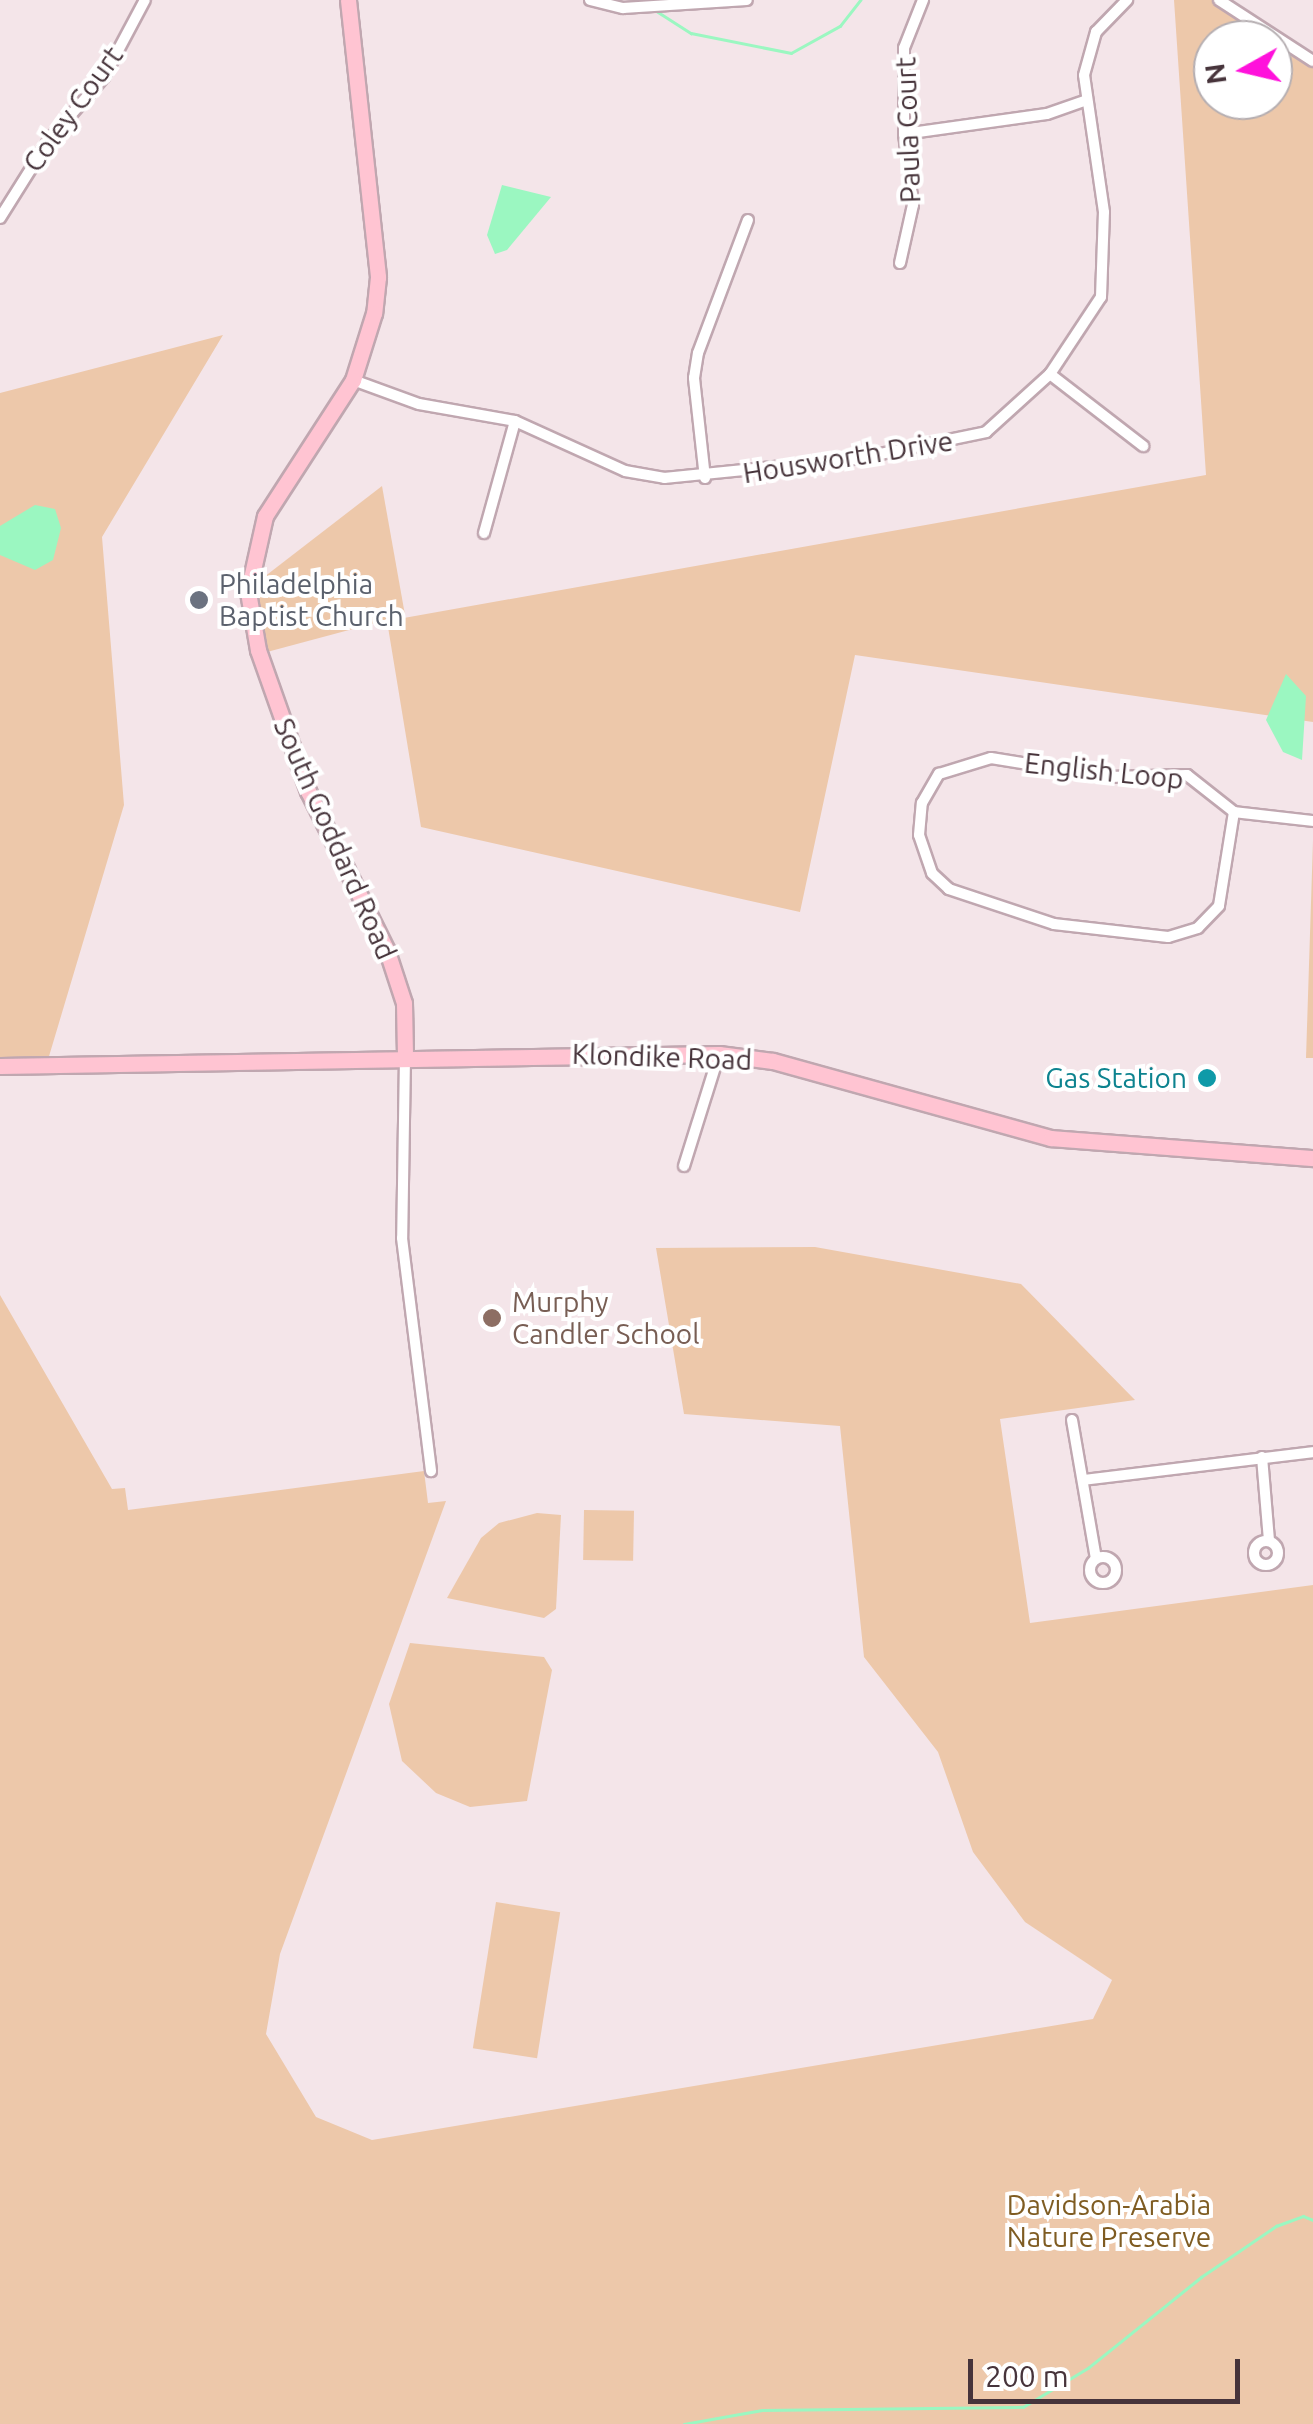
<!DOCTYPE html>
<html>
<head>
<meta charset="utf-8">
<style>
  body { margin:0 }
  #map { position:relative; width:1313px; height:2424px; overflow:hidden; background:#f4e5e9; font-family:Ubuntu,sans-serif }
  div>[style] { position:absolute }
  .green>* { inset:0; background:#edc8aa; transform-origin:0 0 }
  .water>* { inset:0; background:#9bf7c1 }
  .stream>* { height:2.5px; margin:-1.25px; padding:0 1.25px; transform-origin:1.25px; border-radius:1.25px; background:#9bf7c1 }
  .roads { filter:drop-shadow(2px 0 #c0a7b0) drop-shadow(-2px 0 #c0a7b0) drop-shadow(0 2px #c0a7b0) drop-shadow(0 -2px #c0a7b0) }
  .street>* { height:10px; margin:-5px; padding:0 5px; transform-origin:5px; border-radius:5px; background:#fff }
  .street>.ring { margin:-5px; padding:0; box-sizing:content-box; background:none; border:10px solid #fff; border-radius:50% }
  .secondary>* { height:15px; margin:-7.5px; padding:0 7.5px; transform-origin:7.5px; border-radius:7.5px; background:#ffc4d2 }
  .dots>* { width:28px; height:28px; translate:-50% -50%; box-sizing:border-box; border:5px solid #fff; border-radius:50% }
  span { translate:-50% -50%; white-space:nowrap; text-align:center; line-height:1.15; -webkit-text-stroke:8px #fff; paint-order:stroke }
  .street-label { font-size:28px; color:#47343b }
  .worship-label { font-size:28px; color:#5b616d }
  .left { translate:0 -50%; text-align:left }
  .culture-label { font-size:28px; color:#0d838f }
  .right { translate:-100% -50%; text-align:right }
  .education-label { font-size:28px; color:#785e54 }
  .park-label { font-size:28px; color:#7f5c22 }
  .north { position:absolute; left:1193px; top:20px; width:100px; height:100px; box-sizing:border-box; background:#fff; border:2px solid #b5aeb1; border-radius:50%; rotate:262deg; font-size:28px; font-weight:700; line-height:40px; text-align:center; color:#47343b }
  .north::after { content:''; display:block; margin:auto; width:35px; height:45px; background:#ff11db; clip-path:polygon(50% 0,100% 100%,50% 72%,0 100%) }
  .scale { position:absolute; left:968px; top:2359px; width:272px; height:45px; box-sizing:border-box; border:5px solid #47343b; border-top:0; padding-left:12px; font-size:30px; line-height:35px; white-space:nowrap; color:#47343b; -webkit-text-stroke:8px #fff; paint-order:stroke }
</style>
</head>
<body>
<div id="map">
  <div class="green">
    <div style="clip-path:polygon(1174px 0,1220px 0,1266px 40px,1213px 40px,1213px 100px,1273px 100px,1273px 44px,1313px 68px,1313px 722px,855px 655px,800px 912px,421px 827px,387px 621px,1206px 475px)"></div>
    <div style="clip-path:polygon(223px 335px,102px 537px,124px 805px,47px 1063px,0 1065px,0 393px)"></div>
    <div style="clip-path:polygon(382px 486px,405px 615px,267px 652px,255px 584px)"></div>
    <div style="clip-path:polygon(1313px 841px,1313px 1058px,1306px 1058px)"></div>
    <div style="clip-path:polygon(815px 1247px,1021px 1284px,1135px 1400px,1000px 1419px,1030px 1623px,1313px 1585px,1313px 2424px,0 2424px,0 1295px,112px 1489px,125px 1488px,128px 1510px,424px 1471px,428px 1503px,446px 1501px,280px 1954px,266px 2034px,316px 2117px,372px 2140px,1093px 2019px,1112px 1980px,1025px 1922px,973px 1852px,938px 1752px,864px 1657px,840px 1426px,684px 1414px,656px 1248px)"></div>
    <div style="left:584px;top:1510px;width:50px;height:50px;rotate:1deg"></div>
    <div style="clip-path:polygon(537px 1513px,561px 1515px,556px 1609px,544px 1618px,447px 1598px,481px 1538px,499px 1523px)"></div>
    <div style="clip-path:polygon(410px 1643px,544px 1657px,552px 1670px,527px 1801px,470px 1807px,436px 1793px,402px 1761px,389px 1704px)"></div>
    <div style="left:496px;top:1902px;width:65px;height:148px;rotate:9deg"></div>
  </div>
  <div class="water">
    <div style="clip-path:polygon(502px 185px,551px 197px,507px 250px,495px 254px,487px 235px)"></div>
    <div style="clip-path:polygon(35px 505px,55px 509px,61px 528px,53px 560px,35px 570px,0 555px,0 526px)"></div>
    <div style="clip-path:polygon(1286px 674px,1306px 696px,1302px 760px,1283px 752px,1266px 720px)"></div>
  </div>
  <div class="stream">
    <div style="left:655px;top:10px;width:43px;rotate:32.6deg"></div>
    <div style="left:691px;top:33px;width:102px;rotate:11.3deg"></div>
    <div style="left:791px;top:53px;width:56px;rotate:-28.9deg"></div>
    <div style="left:840px;top:26px;width:33px;rotate:-52deg"></div>
    <div style="left:684px;top:2424px;width:79px;rotate:-10.2deg"></div>
    <div style="left:762px;top:2410px;width:261px;rotate:-0.7deg"></div>
    <div style="left:1023px;top:2407px;width:76px;rotate:-31deg"></div>
    <div style="left:1088px;top:2368px;width:145px;rotate:-38.8deg"></div>
    <div style="left:1201px;top:2277px;width:91px;rotate:-34.2deg"></div>
    <div style="left:1276px;top:2226px;width:29px;rotate:-20deg"></div>
    <div style="left:1303px;top:2216px;width:11px;rotate:22deg"></div>
  </div>
  <div class="roads">
    <div class="street">
      <div style="left:590px;top:0;width:34px;rotate:14deg"></div>
      <div style="left:623px;top:8px;width:124px;rotate:-3.7deg"></div>
      <div style="left:1219px;top:0;width:112px;rotate:33deg"></div>
      <div style="left:904px;top:134px;width:144px;rotate:-8deg"></div>
      <div style="left:1047px;top:114px;width:42px;rotate:-19.3deg"></div>
      <div style="left:0;top:218px;width:92px;rotate:-57.9deg"></div>
      <div style="left:49px;top:140px;width:84px;rotate:-48.9deg"></div>
      <div style="left:104px;top:77px;width:87px;rotate:-62deg"></div>
      <div style="left:900px;top:263px;width:59px;rotate:-77.4deg"></div>
      <div style="left:913px;top:205px;width:72px;rotate:-97.2deg"></div>
      <div style="left:904px;top:134px;width:86px;rotate:-90deg"></div>
      <div style="left:904px;top:48px;width:52px;rotate:-68.4deg"></div>
      <div style="left:1050px;top:374px;width:118px;rotate:37.7deg"></div>
      <div style="left:353px;top:380px;width:70px;rotate:20deg"></div>
      <div style="left:419px;top:404px;width:97px;rotate:10deg"></div>
      <div style="left:515px;top:421px;width:121px;rotate:24.4deg"></div>
      <div style="left:625px;top:471px;width:40px;rotate:10deg"></div>
      <div style="left:664px;top:478px;width:193px;rotate:-5.7deg"></div>
      <div style="left:856px;top:459px;width:133px;rotate:-11.7deg"></div>
      <div style="left:986px;top:432px;width:86px;rotate:-42.2deg"></div>
      <div style="left:1050px;top:374px;width:92px;rotate:-56.5deg"></div>
      <div style="left:1101px;top:297px;width:85px;rotate:-88deg"></div>
      <div style="left:1104px;top:212px;width:138px;rotate:-98.3deg"></div>
      <div style="left:1084px;top:75px;width:45px;rotate:-74.4deg"></div>
      <div style="left:1096px;top:32px;width:45px;rotate:-45.9deg"></div>
      <div style="left:705px;top:478px;width:101px;rotate:-96.3deg"></div>
      <div style="left:694px;top:378px;width:25px;rotate:-81deg"></div>
      <div style="left:698px;top:353px;width:142px;rotate:-69.4deg"></div>
      <div style="left:484px;top:533px;width:116px;rotate:-74.5deg"></div>
      <div style="left:1234px;top:812px;width:95px;rotate:99.1deg"></div>
      <div style="left:1219px;top:906px;width:30px;rotate:134deg"></div>
      <div style="left:1198px;top:928px;width:31px;rotate:163deg"></div>
      <div style="left:1168px;top:937px;width:115px;rotate:-173.5deg"></div>
      <div style="left:1054px;top:924px;width:111px;rotate:-161.6deg"></div>
      <div style="left:949px;top:889px;width:23px;rotate:-137deg"></div>
      <div style="left:932px;top:873px;width:40px;rotate:-108.9deg"></div>
      <div style="left:919px;top:835px;width:32px;rotate:-85deg"></div>
      <div style="left:922px;top:803px;width:34px;rotate:-60deg"></div>
      <div style="left:939px;top:774px;width:54px;rotate:-17.1deg"></div>
      <div style="left:991px;top:758px;width:119px;rotate:9.2deg"></div>
      <div style="left:1108px;top:777px;width:79px;rotate:-1.5deg"></div>
      <div style="left:1187px;top:775px;width:60px;rotate:38.2deg"></div>
      <div style="left:1234px;top:812px;width:80px;rotate:6.5deg"></div>
      <div style="left:405px;top:1057px;width:181px;rotate:90.9deg"></div>
      <div style="left:402px;top:1238px;width:235px;rotate:82.9deg"></div>
      <div style="left:684px;top:1166px;width:117px;rotate:-72.6deg"></div>
      <div style="left:1072px;top:1420px;width:141px;rotate:80.2deg"></div>
      <div style="left:1262px;top:1457px;width:84px;rotate:85.2deg"></div>
      <div style="left:1083px;top:1480px;width:232px;rotate:-6.9deg"></div>
      <div class="ring" style="left:1254px;top:1541px;width:14px;height:14px"></div>
      <div class="ring" style="left:1090px;top:1557px;width:16px;height:16px"></div>
    </div>
    <div class="secondary">
      <div style="left:348px;top:0;width:279px;rotate:83.8deg"></div>
      <div style="left:378px;top:277px;width:36px;rotate:96deg"></div>
      <div style="left:374px;top:313px;width:70px;rotate:107.4deg"></div>
      <div style="left:353px;top:380px;width:162px;rotate:122.9deg"></div>
      <div style="left:265px;top:516px;width:78px;rotate:102.6deg"></div>
      <div style="left:248px;top:592px;width:59px;rotate:80.2deg"></div>
      <div style="left:258px;top:650px;width:150px;rotate:70.5deg"></div>
      <div style="left:308px;top:791px;width:178px;rotate:63.7deg"></div>
      <div style="left:387px;top:951px;width:55px;rotate:71.9deg"></div>
      <div style="left:404px;top:1003px;width:54px;rotate:88.9deg"></div>
      <div style="left:0;top:1066px;width:719px;rotate:-0.96deg"></div>
      <div style="left:719px;top:1054px;width:54px;rotate:7.4deg"></div>
      <div style="left:773px;top:1061px;width:288px;rotate:15.5deg"></div>
      <div style="left:1051px;top:1138px;width:263px;rotate:4.4deg"></div>
    </div>
  </div>
  <div class="dots">
    <div style="left:199px;top:600px;background:#6b7280"></div>
    <div style="left:1207px;top:1078px;background:#0f9aa8"></div>
    <div style="left:492px;top:1318px;background:#8d6e63"></div>
  </div>
  <div class="street-label">
    <span style="left:73px;top:109px;rotate:-54deg">Coley Court</span>
    <span style="left:908px;top:130px;rotate:-92deg">Paula Court</span>
    <span style="left:848px;top:457px;rotate:-9deg">Housworth Drive</span>
    <span style="left:1104px;top:771px;rotate:6deg">English Loop</span>
    <span style="left:335px;top:839px;rotate:66deg">South Goddard Road</span>
    <span style="left:662px;top:1057px;rotate:2deg">Klondike Road</span>
  </div>
  <div class="worship-label">
    <span class="left" style="left:219px;top:600px">Philadelphia<br>Baptist Church</span>
  </div>
  <div class="culture-label">
    <span class="right" style="left:1187px;top:1078px">Gas Station</span>
  </div>
  <div class="education-label">
    <span class="left" style="left:512px;top:1318px">Murphy<br>Candler School</span>
  </div>
  <div class="park-label">
    <span style="left:1109px;top:2221px">Davidson-Arabia<br>Nature Preserve</span>
  </div>
  <div class="north">N</div>
  <div class="scale">200 m</div>
</div>
</body>
</html>
